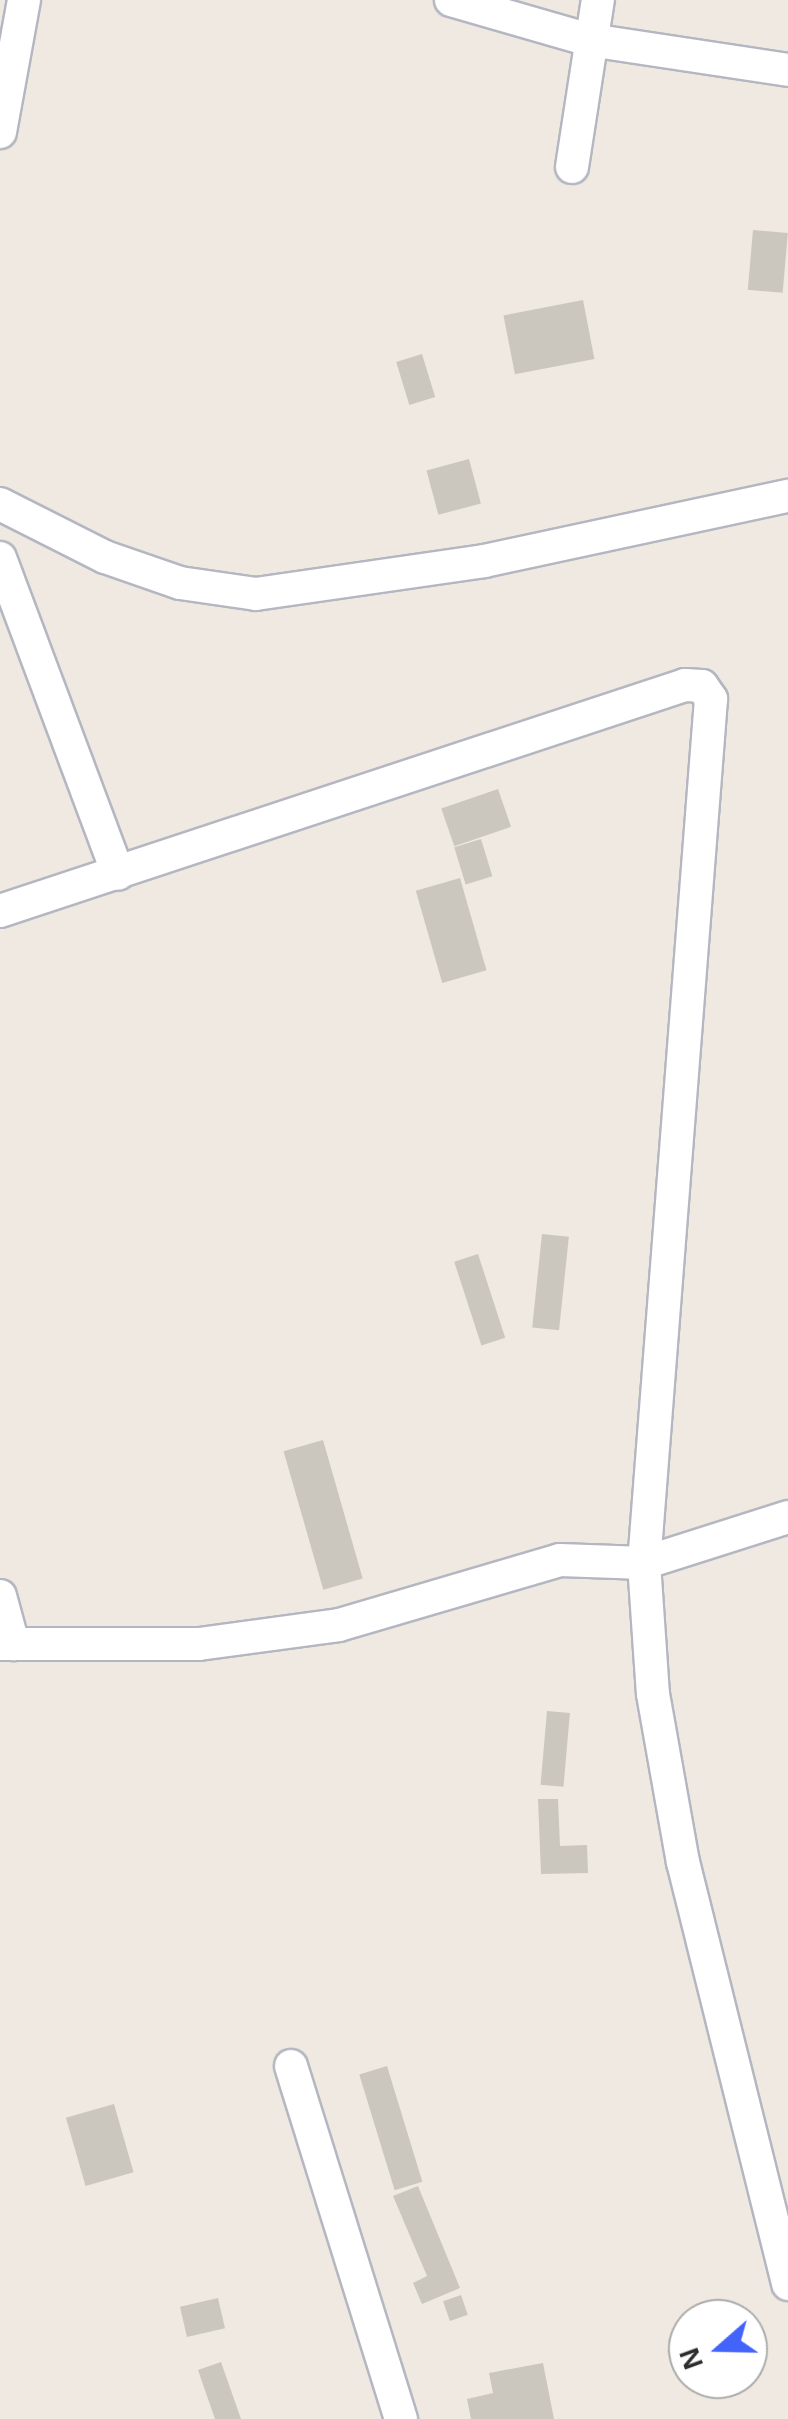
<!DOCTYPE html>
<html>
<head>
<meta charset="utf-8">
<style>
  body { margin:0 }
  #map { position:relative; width:788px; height:2419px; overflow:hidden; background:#efe9e1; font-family:Arial,sans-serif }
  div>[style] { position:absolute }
  .building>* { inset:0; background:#cbc7bf; transform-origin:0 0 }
  .roads { filter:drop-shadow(2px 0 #b4b7c1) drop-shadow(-2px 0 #b4b7c1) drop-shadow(0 2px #b4b7c1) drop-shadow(0 -2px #b4b7c1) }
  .street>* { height:32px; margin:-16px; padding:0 16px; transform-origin:16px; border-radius:16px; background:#fff }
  span { translate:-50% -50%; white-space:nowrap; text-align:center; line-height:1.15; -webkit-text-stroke:8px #fff; paint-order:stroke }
  .north { position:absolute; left:668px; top:2299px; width:100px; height:100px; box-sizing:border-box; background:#fff; border:2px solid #ababab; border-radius:50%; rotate:250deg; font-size:28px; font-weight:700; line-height:40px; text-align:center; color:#2e2e2e }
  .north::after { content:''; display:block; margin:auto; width:35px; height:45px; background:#4264fb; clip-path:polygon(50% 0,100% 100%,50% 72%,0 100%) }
</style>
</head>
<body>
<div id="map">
  <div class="building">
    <div style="left:753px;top:230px;width:35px;height:60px;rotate:5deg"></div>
    <div style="left:583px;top:300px;width:60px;height:81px;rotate:79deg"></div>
    <div style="left:422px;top:354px;width:45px;height:27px;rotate:73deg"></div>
    <div style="left:469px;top:459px;width:46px;height:44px;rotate:75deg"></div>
    <div style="left:498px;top:789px;width:40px;height:60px;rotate:71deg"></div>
    <div style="left:481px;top:839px;width:39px;height:28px;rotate:73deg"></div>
    <div style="left:460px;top:878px;width:96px;height:46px;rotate:74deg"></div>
    <div style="left:542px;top:1234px;width:27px;height:94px;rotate:6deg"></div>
    <div style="left:478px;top:1254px;width:88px;height:25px;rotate:72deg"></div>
    <div style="left:323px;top:1440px;width:144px;height:41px;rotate:74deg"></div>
    <div style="left:547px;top:1711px;width:23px;height:74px;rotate:5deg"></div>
    <div style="clip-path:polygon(538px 1799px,558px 1799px,560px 1846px,587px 1845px,588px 1873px,541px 1874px)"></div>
    <div style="left:387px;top:2066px;width:121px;height:29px;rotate:73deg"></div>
    <div style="left:114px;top:2104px;width:71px;height:50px;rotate:74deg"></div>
    <div style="clip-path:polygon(418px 2186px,460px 2288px,422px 2304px,413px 2283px,427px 2276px,393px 2196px)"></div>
    <div style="left:461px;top:2295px;width:21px;height:19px;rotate:71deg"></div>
    <div style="left:218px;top:2298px;width:31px;height:39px;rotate:77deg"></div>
    <div style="clip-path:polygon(221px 2362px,241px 2419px,215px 2419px,198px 2370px)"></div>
    <div style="clip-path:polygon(543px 2363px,554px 2419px,471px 2419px,467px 2399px,493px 2393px,489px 2373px)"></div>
  </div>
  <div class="roads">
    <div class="street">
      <div style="left:451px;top:0;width:145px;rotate:16.1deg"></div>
      <div style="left:590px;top:40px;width:200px;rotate:8.6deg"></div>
      <div style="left:0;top:132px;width:134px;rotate:-79.7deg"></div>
      <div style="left:572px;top:167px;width:169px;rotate:-81.2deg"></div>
      <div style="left:0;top:504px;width:118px;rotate:26.8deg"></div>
      <div style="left:105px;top:557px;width:79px;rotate:19.1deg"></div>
      <div style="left:180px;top:583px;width:77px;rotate:8.2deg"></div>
      <div style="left:256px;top:594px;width:230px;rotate:-8.2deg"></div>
      <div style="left:484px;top:561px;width:311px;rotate:-12.1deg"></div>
      <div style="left:0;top:558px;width:337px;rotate:69.5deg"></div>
      <div style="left:0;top:911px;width:721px;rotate:-18.26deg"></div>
      <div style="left:685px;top:685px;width:17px;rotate:3deg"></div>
      <div style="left:702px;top:686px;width:16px;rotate:55deg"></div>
      <div style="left:711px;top:699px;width:867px;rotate:94.43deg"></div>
      <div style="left:644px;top:1563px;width:131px;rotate:86.1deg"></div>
      <div style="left:653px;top:1694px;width:171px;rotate:79.9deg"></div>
      <div style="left:683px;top:1862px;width:435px;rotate:76deg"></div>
      <div style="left:0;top:1596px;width:50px;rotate:74.8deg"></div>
      <div style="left:0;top:1644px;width:199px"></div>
      <div style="left:199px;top:1644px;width:141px;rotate:-7.7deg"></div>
      <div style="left:339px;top:1625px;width:230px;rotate:-16.4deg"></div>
      <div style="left:560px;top:1560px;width:84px;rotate:2deg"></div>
      <div style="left:644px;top:1563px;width:151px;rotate:-17.7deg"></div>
      <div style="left:291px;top:2066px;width:370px;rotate:72.7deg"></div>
    </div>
  </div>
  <div class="north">N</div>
</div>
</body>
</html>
